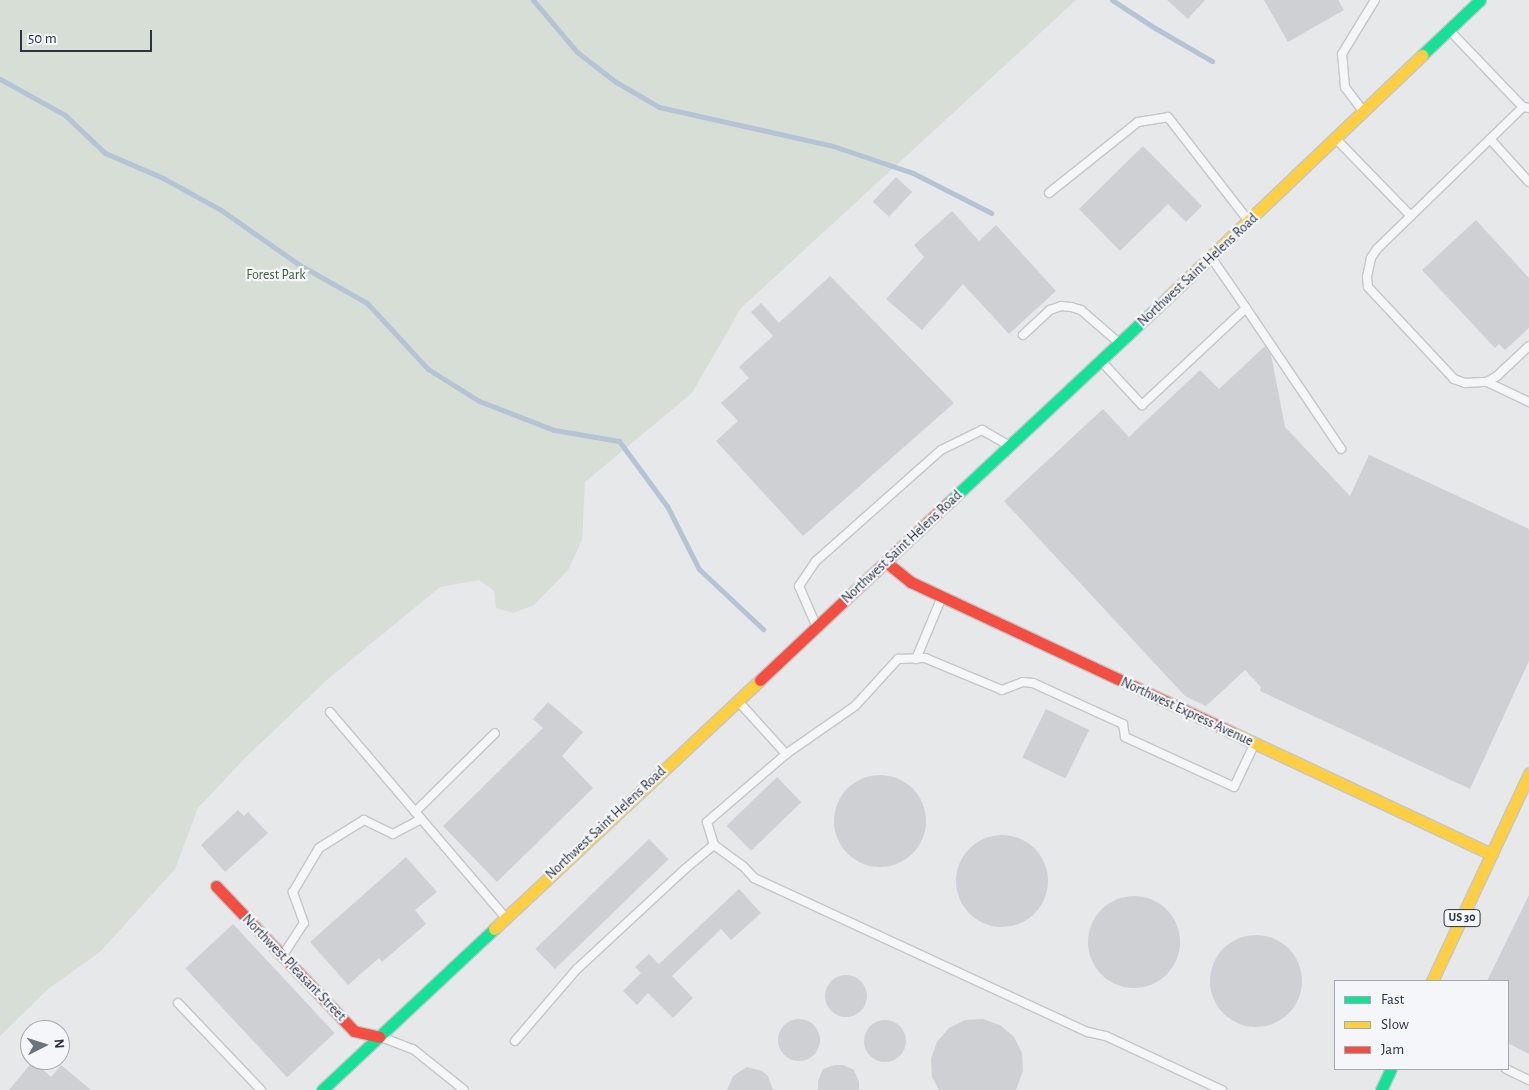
<!DOCTYPE html>
<html>
<head>
<meta charset="utf-8">
<style>
  body { margin:0 }
  #map { position:relative; width:1529px; height:1090px; overflow:hidden; background:#e6e8ea; font-family:"Alegreya Sans",sans-serif }
  div>[style] { position:absolute }
  .green>* { inset:0; background:#d6ded6 }
  .stream>* { height:5px; margin:-2.5px; padding:0 2.5px; transform-origin:2.5px; border-radius:2.5px; background:#b4c4d5 }
  .building>* { inset:0; background:#ced0d3; transform-origin:0 0 }
  .round { border-radius:50% }
  .roads { filter:drop-shadow(1px 0 #c4c6c8) drop-shadow(-1px 0 #c4c6c8) drop-shadow(0 1px #c4c6c8) drop-shadow(0 -1px #c4c6c8) }
  .lane>* { height:8px; margin:-4px; padding:0 4px; transform-origin:4px; border-radius:4px; background:#f5f6f7 }
  .fast>* { height:11px; margin:-5.5px; padding:0 5.5px; transform-origin:5.5px; border-radius:5.5px; background:#16e098 }
  .slow>* { height:11px; margin:-5.5px; padding:0 5.5px; transform-origin:5.5px; border-radius:5.5px; background:#ffcf43 }
  .jam>* { height:11px; margin:-5.5px; padding:0 5.5px; transform-origin:5.5px; border-radius:5.5px; background:#f24e42 }
  span { translate:-50% -50%; white-space:nowrap; text-align:center; line-height:1.15; -webkit-text-stroke:4.5px #f4f6f9; paint-order:stroke }
  .shield-label span { padding:1px 4px; background:#f4f6f9; border:1px solid; border-radius:4px; -webkit-text-stroke-width:0 }
  .shield-label { font-size:12px; color:#2b3445; font-weight:700 }
  .street-label { font-size:14px; color:#2b3445 }
  .park-label { font-size:14px; color:#3f6138 }
  .legend { position:absolute; left:1334px; top:980px; width:175px; height:90px; box-sizing:border-box; background:#f4f6f9; border:1px solid #a4a8b1; margin:0; padding:6px 9px; list-style:none; font-size:15px; color:#2b3445 }
  .legend li { display:flex; align-items:center; gap:10px; height:25px }
  .legend b { width:25px; border:1px solid #a4a8b1 }
  .north { position:absolute; left:20px; top:1020px; width:50px; height:50px; box-sizing:border-box; background:#f4f6f9; border:1px solid #a4a8b1; border-radius:50%; rotate:85deg; font-size:14px; font-weight:700; line-height:20px; text-align:center; color:#2b3445 }
  .north::after { content:''; display:block; margin:auto; width:18px; height:22px; background:#6c737f; clip-path:polygon(50% 0,100% 100%,50% 72%,0 100%) }
  .scale { position:absolute; left:20px; top:30px; width:132px; height:22px; box-sizing:border-box; border:2px solid #2b3445; border-top:0; padding-left:6px; font-size:15px; line-height:18px; white-space:nowrap; color:#2b3445; -webkit-text-stroke:4px #f4f6f9; paint-order:stroke }
</style>
</head>
<body>
<div id="map">
  <div class="green">
    <div style="clip-path:polygon(0 0,1076px 0,741px 308px,692px 393px,585px 482px,582px 540px,568px 570px,534px 605px,513px 613px,496px 608px,494px 591px,479px 580px,440px 587px,328px 679px,246px 757px,198px 808px,175px 869px,100px 952px,48px 989px,0 1036px)"></div>
  </div>
  <div class="stream">
    <div style="left:533px;top:0;width:68px;rotate:49.8deg"></div>
    <div style="left:577px;top:52px;width:49px;rotate:37.6deg"></div>
    <div style="left:616px;top:82px;width:50px;rotate:30.2deg"></div>
    <div style="left:659px;top:107px;width:178px;rotate:12.6deg"></div>
    <div style="left:833px;top:146px;width:84px;rotate:18.6deg"></div>
    <div style="left:913px;top:173px;width:88px;rotate:27.1deg"></div>
    <div style="left:1112px;top:0;width:51px;rotate:33.1deg"></div>
    <div style="left:1155px;top:28px;width:66px;rotate:30.1deg"></div>
    <div style="left:0;top:79px;width:74px;rotate:29deg"></div>
    <div style="left:65px;top:115px;width:55px;rotate:43.5deg"></div>
    <div style="left:105px;top:153px;width:63px;rotate:23.3deg"></div>
    <div style="left:163px;top:178px;width:66px;rotate:28.9deg"></div>
    <div style="left:221px;top:210px;width:94px;rotate:35deg"></div>
    <div style="left:298px;top:264px;width:79px;rotate:29.5deg"></div>
    <div style="left:367px;top:303px;width:90px;rotate:47.3deg"></div>
    <div style="left:428px;top:369px;width:60px;rotate:32.1deg"></div>
    <div style="left:479px;top:401px;width:80px;rotate:21.1deg"></div>
    <div style="left:554px;top:430px;width:66px;rotate:9.6deg"></div>
    <div style="left:619px;top:441px;width:81px;rotate:53.6deg"></div>
    <div style="left:667px;top:506px;width:71px;rotate:63.1deg"></div>
    <div style="left:699px;top:569px;width:88px;rotate:43.2deg"></div>
  </div>
  <div class="building">
    <div style="clip-path:polygon(1167px 0,1205px 0,1188px 19px)"></div>
    <div style="clip-path:polygon(1264px 0,1338px 0,1344px 10px,1288px 42px)"></div>
    <div style="clip-path:polygon(1143px 146px,1202px 206px,1186px 222px,1168px 204px,1120px 251px,1079px 209px)"></div>
    <div style="left:896px;top:177px;width:22px;height:34px;rotate:43deg"></div>
    <div style="clip-path:polygon(952px 211px,979px 241px,996px 225px,1056px 291px,1009px 334px,963px 284px,922px 330px,886px 299px,924px 257px,914px 245px)"></div>
    <div style="clip-path:polygon(1476px 220px,1529px 278px,1529px 328px,1505px 350px,1499px 344px,1495px 348px,1422px 270px)"></div>
    <div style="clip-path:polygon(830px 276px,954px 403px,803px 536px,716px 441px,738px 421px,721px 403px,749px 378px,739px 367px,773px 336px,751px 312px,761px 303px,779px 323px)"></div>
    <div style="clip-path:polygon(1265px 346px,1271px 355px,1285px 427px,1350px 496px,1369px 455px,1529px 529px,1529px 661px,1470px 789px,1260px 691px,1261px 687px,1245px 670px,1206px 706px,1185px 696px,1004px 501px,1103px 409px,1129px 437px,1200px 370px,1219px 389px)"></div>
    <div style="clip-path:polygon(548px 702px,583px 732px,562px 756px,593px 788px,497px 882px,443px 826px,543px 728px,533px 719px)"></div>
    <div style="left:1046px;top:709px;width:48px;height:54px;rotate:26deg"></div>
    <div class="round" style="left:834px;top:775px;width:92px;height:92px"></div>
    <div style="left:777px;top:777px;width:35px;height:70px;rotate:46deg"></div>
    <div style="clip-path:polygon(238px 810px,244px 816px,248px 812px,268px 833px,225px 872px,201px 845px)"></div>
    <div class="round" style="left:956px;top:835px;width:92px;height:92px"></div>
    <div style="left:649px;top:839px;width:28px;height:158px;rotate:46deg"></div>
    <div style="clip-path:polygon(406px 857px,437px 892px,415px 910px,426px 924px,382px 962px,379px 958px,348px 985px,310px 942px)"></div>
    <div style="clip-path:polygon(739px 889px,761px 913px,731px 940px,721px 929px,672px 976px,693px 998px,673px 1018px,648px 993px,637px 1005px,623px 991px,641px 973px,635px 967px,649px 954px,659px 964px)"></div>
    <div style="clip-path:polygon(1529px 895px,1529px 1054px,1508px 1043px,1508px 981px,1487px 981px)"></div>
    <div class="round" style="left:1088px;top:896px;width:92px;height:92px"></div>
    <div style="left:233px;top:924px;width:149px;height:65px;rotate:47deg"></div>
    <div class="round" style="left:1210px;top:935px;width:92px;height:92px"></div>
    <div class="round" style="left:825px;top:975px;width:42px;height:42px"></div>
    <div style="clip-path:polygon(983px 1019px,1000px 1025px,1014px 1037px,1022px 1053px,1023px 1071px,1016px 1090px,939px 1090px,932px 1077px,931px 1059px,937px 1042px,949px 1028px,965px 1020px)"></div>
    <div class="round" style="left:778px;top:1019px;width:42px;height:42px"></div>
    <div class="round" style="left:864px;top:1020px;width:42px;height:42px"></div>
    <div style="clip-path:polygon(33px 1061px,51px 1077px,61px 1065px,91px 1090px,9px 1090px)"></div>
    <div style="clip-path:polygon(835px 1065px,843px 1065px,854px 1070px,859px 1082px,859px 1090px,818px 1090px,818px 1081px,823px 1069px)"></div>
    <div style="clip-path:polygon(747px 1067px,762px 1071px,768px 1076px,773px 1090px,727px 1090px,733px 1076px)"></div>
  </div>
  <div class="roads">
    <div class="lane">
      <div style="left:1450px;top:31px;width:105px;rotate:46.2deg"></div>
      <div style="left:1523px;top:107px;width:6px;rotate:9deg"></div>
      <div style="left:1523px;top:107px;width:204px;rotate:135.8deg"></div>
      <div style="left:1377px;top:249px;width:11px;rotate:124deg"></div>
      <div style="left:1371px;top:258px;width:19px;rotate:102deg"></div>
      <div style="left:1367px;top:277px;width:10px;rotate:84deg"></div>
      <div style="left:1368px;top:287px;width:126px;rotate:46.9deg"></div>
      <div style="left:1454px;top:379px;width:12px;rotate:20deg"></div>
      <div style="left:1465px;top:383px;width:22px;rotate:-3deg"></div>
      <div style="left:1487px;top:382px;width:12px;rotate:-31deg"></div>
      <div style="left:1497px;top:376px;width:44px;rotate:-43.2deg"></div>
      <div style="left:1363px;top:111px;width:30px;rotate:-127deg"></div>
      <div style="left:1345px;top:87px;width:33px;rotate:-95deg"></div>
      <div style="left:1342px;top:54px;width:63px;rotate:-58.6deg"></div>
      <div style="left:1490px;top:139px;width:58px;rotate:47.8deg"></div>
      <div style="left:1337px;top:140px;width:106px;rotate:45.8deg"></div>
      <div style="left:1049px;top:193px;width:114px;rotate:-38.6deg"></div>
      <div style="left:1138px;top:122px;width:30px;rotate:-9deg"></div>
      <div style="left:1168px;top:117px;width:130px;rotate:52.2deg"></div>
      <div style="left:1246px;top:308px;width:170px;rotate:56deg"></div>
      <div style="left:1023px;top:335px;width:37px;rotate:-43deg"></div>
      <div style="left:1050px;top:310px;width:12px;rotate:-20deg"></div>
      <div style="left:1061px;top:306px;width:10px;rotate:6deg"></div>
      <div style="left:1071px;top:307px;width:10px;rotate:17deg"></div>
      <div style="left:1081px;top:310px;width:49px;rotate:40.9deg"></div>
      <div style="left:1102px;top:362px;width:59px;rotate:47.1deg"></div>
      <div style="left:1142px;top:405px;width:142px;rotate:-43deg"></div>
      <div style="left:1246px;top:308px;width:62px;rotate:-124.5deg"></div>
      <div style="left:1487px;top:382px;width:47px;rotate:25.5deg"></div>
      <div style="left:815px;top:623px;width:40px;rotate:-113.4deg"></div>
      <div style="left:799px;top:586px;width:30px;rotate:-56deg"></div>
      <div style="left:816px;top:561px;width:167px;rotate:-41.6deg"></div>
      <div style="left:941px;top:450px;width:46px;rotate:-26deg"></div>
      <div style="left:982px;top:430px;width:30px;rotate:30deg"></div>
      <div style="left:916px;top:659px;width:65px;rotate:-67.4deg"></div>
      <div style="left:738px;top:701px;width:72px;rotate:47.8deg"></div>
      <div style="left:330px;top:712px;width:270px;rotate:49.5deg"></div>
      <div style="left:415px;top:812px;width:112px;rotate:-44.6deg"></div>
      <div style="left:714px;top:845px;width:36px;rotate:36deg"></div>
      <div style="left:743px;top:866px;width:16px;rotate:47deg"></div>
      <div style="left:754px;top:878px;width:368px;rotate:24.8deg"></div>
      <div style="left:1088px;top:1032px;width:18px;rotate:13deg"></div>
      <div style="left:1106px;top:1036px;width:128px;rotate:25deg"></div>
      <div style="left:283px;top:955px;width:38px;rotate:-57deg"></div>
      <div style="left:304px;top:923px;width:33px;rotate:-110deg"></div>
      <div style="left:293px;top:892px;width:51px;rotate:-59.4deg"></div>
      <div style="left:319px;top:848px;width:53px;rotate:-31.9deg"></div>
      <div style="left:364px;top:820px;width:32px;rotate:26deg"></div>
      <div style="left:393px;top:834px;width:32px;rotate:-28deg"></div>
      <div style="left:178px;top:1003px;width:120px;rotate:46.3deg"></div>
      <div style="left:381px;top:1037px;width:34px;rotate:21deg"></div>
      <div style="left:413px;top:1049px;width:65px;rotate:38.8deg"></div>
      <div style="left:515px;top:1041px;width:95px;rotate:-49.3deg"></div>
      <div style="left:577px;top:969px;width:147px;rotate:-42.8deg"></div>
      <div style="left:685px;top:869px;width:38px;rotate:-40deg"></div>
      <div style="left:714px;top:845px;width:24px;rotate:-107deg"></div>
      <div style="left:707px;top:822px;width:104px;rotate:-40.7deg"></div>
      <div style="left:786px;top:754px;width:84px;rotate:-34.8deg"></div>
      <div style="left:855px;top:706px;width:64px;rotate:-47.5deg"></div>
      <div style="left:898px;top:659px;width:27px;rotate:-2deg"></div>
      <div style="left:925px;top:658px;width:83px;rotate:22.6deg"></div>
      <div style="left:1002px;top:690px;width:22px;rotate:-21deg"></div>
      <div style="left:1023px;top:682px;width:10px;rotate:6deg"></div>
      <div style="left:1033px;top:683px;width:99px;rotate:24.5deg"></div>
      <div style="left:1123px;top:724px;width:13px;rotate:81deg"></div>
      <div style="left:1125px;top:737px;width:120px;rotate:24.6deg"></div>
      <div style="left:1234px;top:787px;width:47px;rotate:-64.5deg"></div>
      <div style="left:1506px;top:1069px;width:25px;rotate:26deg"></div>
    </div>
    <div class="fast">
      <div style="left:1422px;top:55px;width:80px;rotate:-43.5deg"></div>
      <div style="left:947px;top:504px;width:303px;rotate:-43.1deg"></div>
      <div style="left:322px;top:1090px;width:236px;rotate:-43.1deg"></div>
      <div style="left:1381px;top:1090px;width:23px;rotate:-65deg"></div>
    </div>
    <div class="slow">
      <div style="left:1168px;top:297px;width:351px;rotate:-43.6deg"></div>
      <div style="left:1231px;top:732px;width:288px;rotate:25.1deg"></div>
      <div style="left:494px;top:929px;width:364px;rotate:-43.1deg"></div>
      <div style="left:1432px;top:981px;width:229px;rotate:-64.9deg"></div>
    </div>
    <div class="jam">
      <div style="left:886px;top:562px;width:32px;rotate:39deg"></div>
      <div style="left:911px;top:582px;width:353px;rotate:25.1deg"></div>
      <div style="left:760px;top:680px;width:257px;rotate:-43.3deg"></div>
      <div style="left:216px;top:886px;width:200px;rotate:46.4deg"></div>
      <div style="left:354px;top:1031px;width:26px;rotate:13deg"></div>
    </div>
  </div>
  <div class="shield-label">
    <span style="left:1462px;top:918px">US 30</span>
  </div>
  <div class="street-label">
    <span style="left:1198px;top:270px;rotate:-43deg">Northwest Saint Helens Road</span>
    <span style="left:902px;top:547px;rotate:-43deg">Northwest Saint Helens Road</span>
    <span style="left:1187px;top:712px;rotate:25deg">Northwest Express Avenue</span>
    <span style="left:606px;top:823px;rotate:-43deg">Northwest Saint Helens Road</span>
    <span style="left:294px;top:968px;rotate:46deg">Northwest Pleasant Street</span>
  </div>
  <div class="park-label">
    <span style="left:276px;top:275px">Forest Park</span>
  </div>
  <ul class="legend">
  <li><b style="height:6px;background:#16e098"></b>Fast</li>
  <li><b style="height:6px;background:#ffcf43"></b>Slow</li>
  <li><b style="height:6px;background:#f24e42"></b>Jam</li>
  </ul>
  <div class="north">N</div>
  <div class="scale">50 m</div>
</div>
</body>
</html>
